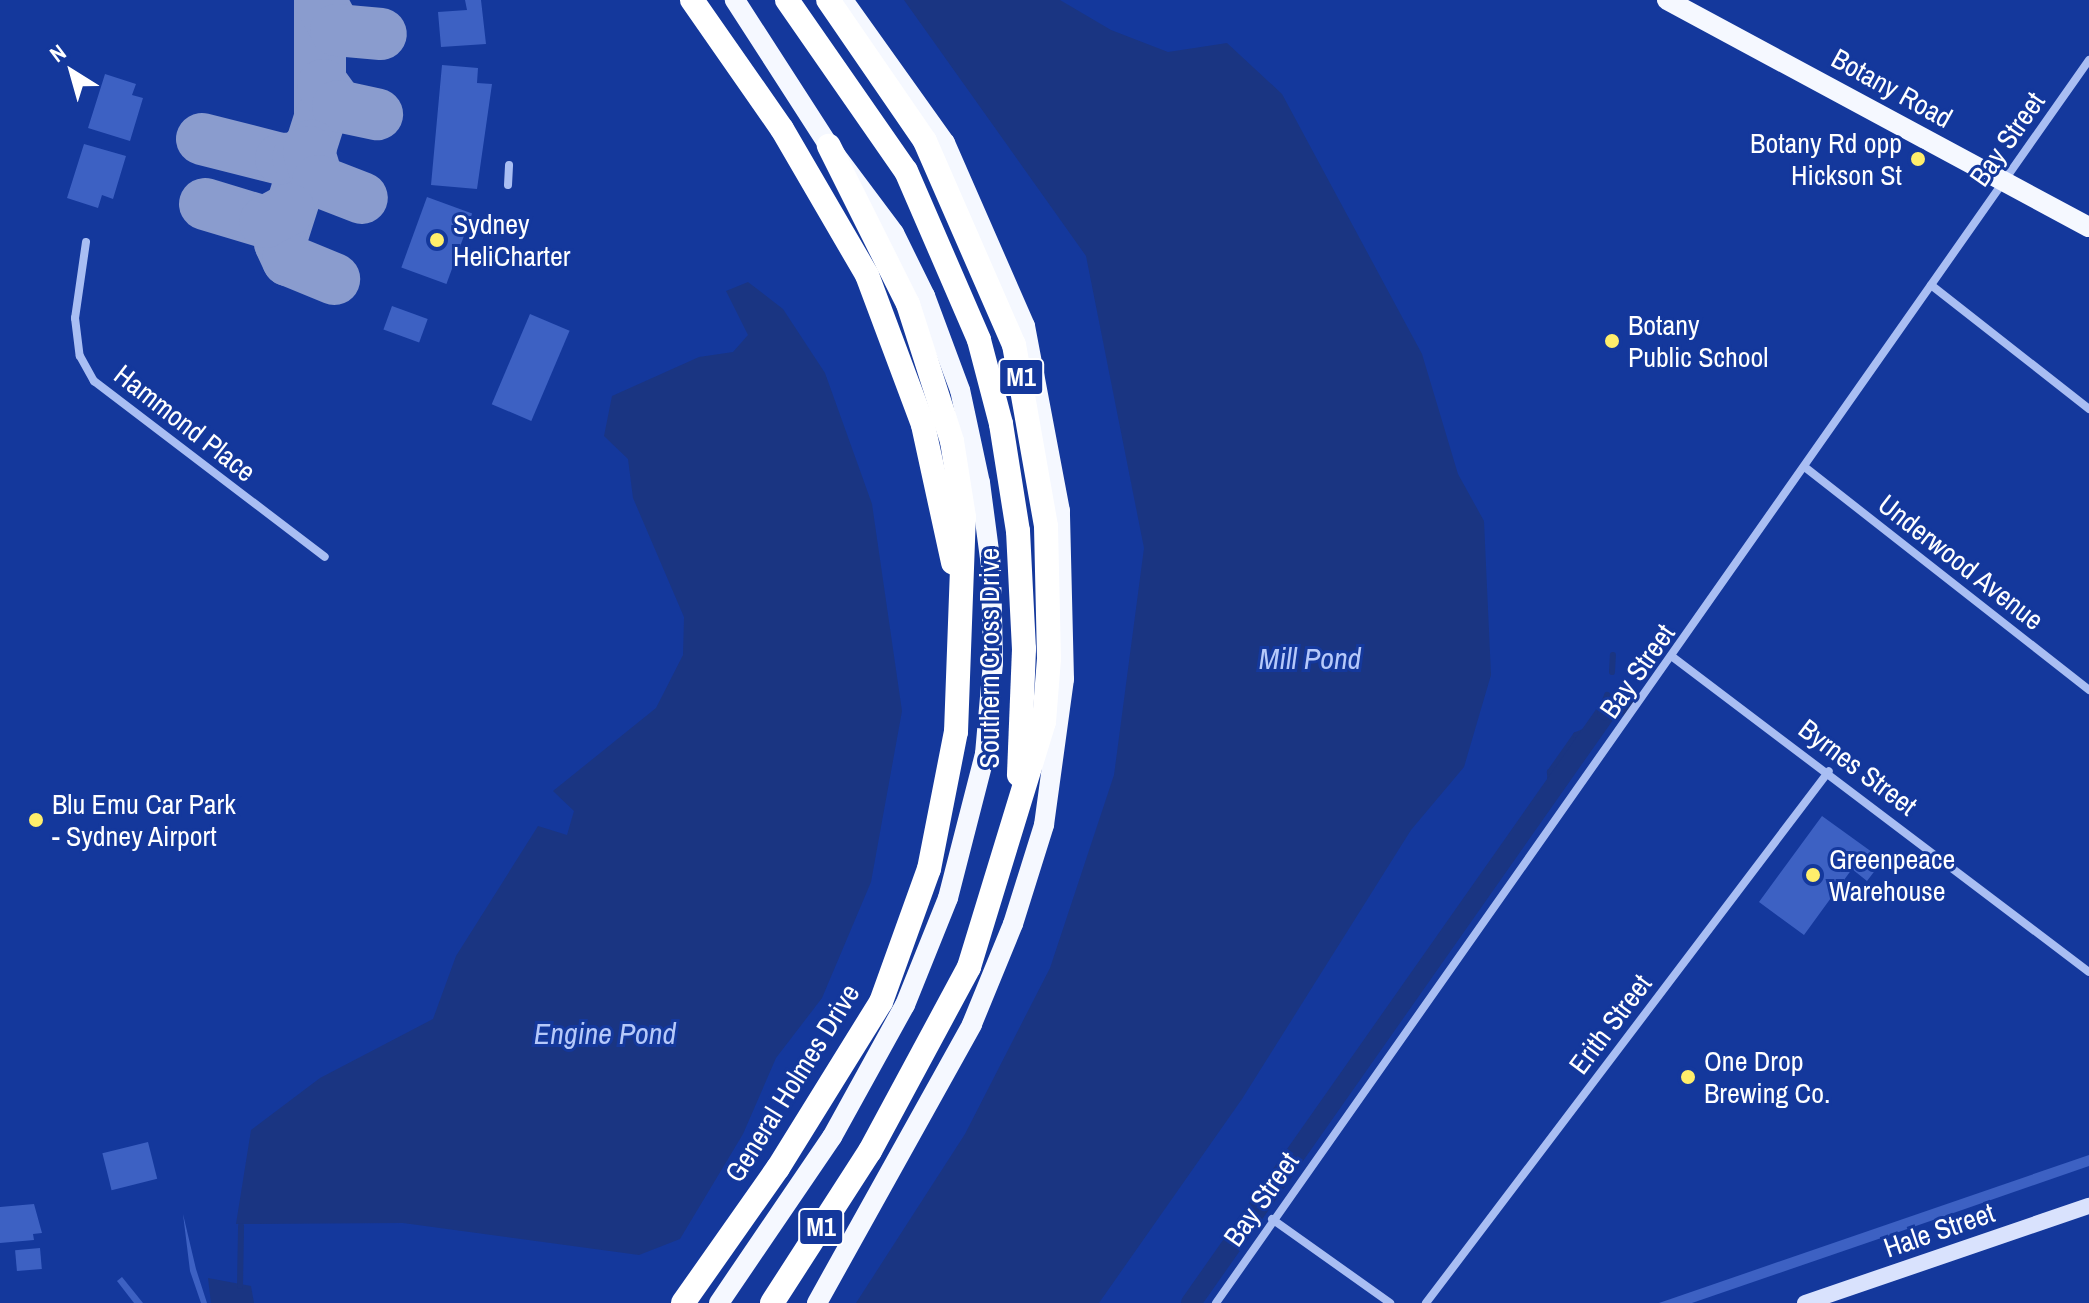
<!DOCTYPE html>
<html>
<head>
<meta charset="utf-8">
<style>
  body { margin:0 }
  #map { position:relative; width:2089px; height:1303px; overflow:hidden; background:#14389c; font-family:"Archivo Narrow",sans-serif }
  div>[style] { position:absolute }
  .water>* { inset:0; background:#1a3582 }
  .stream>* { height:6px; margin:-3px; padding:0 3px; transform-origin:3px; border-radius:3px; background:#1a3582 }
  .canal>* { height:20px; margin:-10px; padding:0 10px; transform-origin:10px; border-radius:10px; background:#1a3582 }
  .taxiway>* { height:52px; margin:-26px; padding:0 26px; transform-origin:26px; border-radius:26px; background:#8a9cce }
  .building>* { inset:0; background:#3d61c3; transform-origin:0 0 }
  .street>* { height:8px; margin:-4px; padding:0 4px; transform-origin:4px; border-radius:4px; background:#a9bef3 }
  .secondary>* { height:16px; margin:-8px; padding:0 8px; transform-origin:8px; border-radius:8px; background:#d9e2fd }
  .primary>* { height:20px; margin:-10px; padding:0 10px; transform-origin:10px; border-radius:10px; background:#f5f8ff }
  .highway>* { height:24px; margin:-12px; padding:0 12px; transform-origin:12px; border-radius:12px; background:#fff }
  .dots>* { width:22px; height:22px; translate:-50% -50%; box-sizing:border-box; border:4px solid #14389c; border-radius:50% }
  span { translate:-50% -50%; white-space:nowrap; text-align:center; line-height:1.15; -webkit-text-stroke:6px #14389c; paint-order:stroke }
  .shield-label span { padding:2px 6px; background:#14389c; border:2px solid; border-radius:6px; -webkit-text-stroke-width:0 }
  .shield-label { font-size:26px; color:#fff; font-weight:700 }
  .street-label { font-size:28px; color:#fff }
  .poi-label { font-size:28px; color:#fff }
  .right { translate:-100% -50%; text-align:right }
  .left { translate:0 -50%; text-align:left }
  .water-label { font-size:30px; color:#b6c9fa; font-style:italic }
  .north { position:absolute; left:32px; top:32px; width:80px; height:80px; -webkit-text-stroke:6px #14389c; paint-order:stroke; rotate:323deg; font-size:22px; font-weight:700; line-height:32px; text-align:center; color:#fff }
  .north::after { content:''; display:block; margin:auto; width:28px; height:36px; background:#fff; clip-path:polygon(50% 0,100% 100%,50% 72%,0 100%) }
</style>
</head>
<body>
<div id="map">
  <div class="water">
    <div style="clip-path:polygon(904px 0,1060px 0,1111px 30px,1168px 52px,1227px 43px,1282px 94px,1422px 354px,1458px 474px,1484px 521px,1491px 675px,1464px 767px,1411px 830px,1242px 1099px,1099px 1303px,856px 1303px,965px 1134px,1050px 968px,1114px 775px,1144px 548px,1086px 256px)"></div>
    <div style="clip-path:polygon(748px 282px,783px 309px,825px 373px,872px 504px,902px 711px,871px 882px,822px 998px,776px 1058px,743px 1134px,680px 1239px,639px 1255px,403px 1223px,236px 1224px,251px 1130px,320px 1078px,433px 1019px,456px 956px,538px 826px,567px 835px,574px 811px,553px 791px,656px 708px,683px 655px,684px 617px,633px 498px,628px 459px,604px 436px,612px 396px,699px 357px,733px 352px,748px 335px,726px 291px)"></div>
    <div style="clip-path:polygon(208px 1278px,251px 1286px,254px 1303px,211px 1303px)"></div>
  </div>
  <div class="stream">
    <div style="left:1612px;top:672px;width:17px;rotate:-87deg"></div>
    <div style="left:1607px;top:711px;width:17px;rotate:-54deg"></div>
    <div style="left:1551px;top:793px;width:21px;rotate:-93deg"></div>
    <div style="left:1550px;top:772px;width:45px;rotate:-54.9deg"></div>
    <div style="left:1576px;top:735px;width:22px;rotate:-22deg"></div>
    <div style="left:1596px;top:727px;width:34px;rotate:-71deg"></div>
    <div style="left:240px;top:1286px;width:60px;rotate:-89deg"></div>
  </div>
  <div class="canal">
    <div style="left:1191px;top:1303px;width:724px;rotate:-54.9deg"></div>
    <div style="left:1607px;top:711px;width:24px;rotate:-24deg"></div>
  </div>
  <div class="taxiway">
    <div style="left:320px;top:0;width:118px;rotate:90deg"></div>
    <div style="left:320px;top:118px;width:131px;rotate:107.7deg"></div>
    <div style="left:280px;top:243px;width:19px;rotate:65deg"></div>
    <div style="left:288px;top:260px;width:50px;rotate:22.4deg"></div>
    <div style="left:320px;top:0;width:34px;rotate:62deg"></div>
    <div style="left:336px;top:30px;width:45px;rotate:5.1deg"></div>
    <div style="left:323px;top:85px;width:26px;rotate:54deg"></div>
    <div style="left:338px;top:106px;width:40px;rotate:12deg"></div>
    <div style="left:202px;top:139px;width:81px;rotate:14.2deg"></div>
    <div style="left:281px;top:159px;width:17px;rotate:-3deg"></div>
    <div style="left:298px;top:158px;width:18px;rotate:-43deg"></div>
    <div style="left:309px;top:152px;width:30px;rotate:73deg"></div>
    <div style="left:318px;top:181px;width:47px;rotate:21.1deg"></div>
    <div style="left:205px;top:204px;width:63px;rotate:16.7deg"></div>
    <div style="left:265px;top:222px;width:27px;rotate:-28deg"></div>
  </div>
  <div class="building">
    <div style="clip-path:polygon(465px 0,481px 0,486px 44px,441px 47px,438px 12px,467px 10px)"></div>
    <div style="clip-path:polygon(442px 65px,478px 68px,477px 83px,492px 84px,477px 189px,431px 185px)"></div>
    <div style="clip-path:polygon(105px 74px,136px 84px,132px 95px,143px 98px,130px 141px,88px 128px)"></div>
    <div style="clip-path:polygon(84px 144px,126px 156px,113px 199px,102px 195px,98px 208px,67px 198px)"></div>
    <div style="left:427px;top:197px;width:48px;height:75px;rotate:20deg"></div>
    <div style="left:392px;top:306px;width:38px;height:25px;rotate:20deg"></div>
    <div style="left:530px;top:314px;width:43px;height:98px;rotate:23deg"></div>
    <div style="clip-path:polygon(1822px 816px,1883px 860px,1867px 881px,1852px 869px,1804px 935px,1759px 902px)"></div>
    <div style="left:148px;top:1142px;width:38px;height:47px;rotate:76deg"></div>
    <div style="clip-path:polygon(2089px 1155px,2089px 1166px,1890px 1235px,1692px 1303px,1659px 1303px)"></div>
    <div style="clip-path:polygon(34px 1204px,42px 1233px,33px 1234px,34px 1240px,0 1243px,0 1207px)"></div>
    <div style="clip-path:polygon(183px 1214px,196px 1269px,207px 1303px,201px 1303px,190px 1271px)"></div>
    <div style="left:40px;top:1248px;width:21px;height:25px;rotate:85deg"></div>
    <div style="clip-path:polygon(122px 1277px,143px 1303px,134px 1303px,117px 1281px)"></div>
  </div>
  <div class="street">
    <div style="left:508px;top:185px;width:20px;rotate:-87deg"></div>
    <div style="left:86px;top:242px;width:77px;rotate:98.2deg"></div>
    <div style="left:75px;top:318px;width:38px;rotate:83deg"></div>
    <div style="left:80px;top:356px;width:29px;rotate:61deg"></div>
    <div style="left:94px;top:381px;width:290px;rotate:37.3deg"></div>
    <div style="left:1931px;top:285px;width:201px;rotate:38.1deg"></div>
    <div style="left:1806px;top:468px;width:360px;rotate:38.1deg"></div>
    <div style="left:1674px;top:658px;width:520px;rotate:37.11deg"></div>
    <div style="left:1272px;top:1219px;width:145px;rotate:35.4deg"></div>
    <div style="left:1216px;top:1303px;width:1519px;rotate:-54.92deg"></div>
    <div style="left:1426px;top:1303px;width:667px;rotate:-52.86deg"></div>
  </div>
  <div class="secondary">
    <div style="left:1805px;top:1303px;width:300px;rotate:-18.9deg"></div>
  </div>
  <div class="primary">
    <div style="left:1667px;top:0;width:479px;rotate:28.3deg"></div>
    <div style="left:719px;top:1303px;width:201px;rotate:-55.8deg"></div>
    <div style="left:832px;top:1137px;width:151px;rotate:-61.1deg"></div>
    <div style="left:905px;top:1005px;width:115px;rotate:-68.1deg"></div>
    <div style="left:948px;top:898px;width:149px;rotate:-75.6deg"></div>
    <div style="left:985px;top:754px;width:91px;rotate:-85deg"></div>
    <div style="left:993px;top:663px;width:97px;rotate:-91.2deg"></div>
    <div style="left:991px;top:566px;width:84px;rotate:-97.5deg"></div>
    <div style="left:980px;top:483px;width:95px;rotate:-102.1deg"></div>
    <div style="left:960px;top:390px;width:100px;rotate:-110.4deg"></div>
    <div style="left:925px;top:296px;width:70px;rotate:-116.2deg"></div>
    <div style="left:894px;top:233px;width:109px;rotate:-126.8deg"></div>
    <div style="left:829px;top:146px;width:174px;rotate:-122.8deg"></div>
    <div style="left:817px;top:1303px;width:319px;rotate:-60.9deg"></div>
    <div style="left:972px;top:1024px;width:108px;rotate:-67.7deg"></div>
    <div style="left:1013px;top:924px;width:104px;rotate:-72.6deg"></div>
    <div style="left:1044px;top:825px;width:147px;rotate:-82.2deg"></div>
    <div style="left:1064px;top:679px;width:168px;rotate:-91.4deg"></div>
    <div style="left:1060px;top:511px;width:188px;rotate:-100.7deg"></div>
    <div style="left:1025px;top:326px;width:200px;rotate:-113.6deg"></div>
    <div style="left:945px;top:143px;width:176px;rotate:-125.5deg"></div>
  </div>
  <div class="highway">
    <div style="left:692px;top:0;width:157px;rotate:55.1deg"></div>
    <div style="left:782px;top:129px;width:169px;rotate:59.8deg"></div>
    <div style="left:867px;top:275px;width:160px;rotate:69.5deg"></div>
    <div style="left:923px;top:425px;width:141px;rotate:77.7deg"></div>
    <div style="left:787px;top:0;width:208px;rotate:55.2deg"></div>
    <div style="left:906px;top:171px;width:184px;rotate:66.6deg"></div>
    <div style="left:979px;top:340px;width:87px;rotate:75.3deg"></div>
    <div style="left:1001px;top:424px;width:108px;rotate:81deg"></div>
    <div style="left:1018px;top:531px;width:118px;rotate:87.1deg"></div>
    <div style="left:1024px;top:649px;width:126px;rotate:92.3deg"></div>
    <div style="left:683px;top:1303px;width:165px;rotate:-54.9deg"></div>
    <div style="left:778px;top:1168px;width:195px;rotate:-58.2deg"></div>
    <div style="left:881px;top:1002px;width:141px;rotate:-70.2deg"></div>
    <div style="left:929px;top:869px;width:140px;rotate:-78.9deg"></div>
    <div style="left:956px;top:732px;width:215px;rotate:-87.9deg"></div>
    <div style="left:964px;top:517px;width:77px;rotate:-99deg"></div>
    <div style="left:952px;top:441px;width:144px;rotate:-107.8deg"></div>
    <div style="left:908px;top:304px;width:177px;rotate:-116.6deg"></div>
    <div style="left:772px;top:1303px;width:181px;rotate:-57.2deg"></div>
    <div style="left:870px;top:1151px;width:209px;rotate:-61.7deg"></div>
    <div style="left:969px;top:967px;width:256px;rotate:-73deg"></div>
    <div style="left:1044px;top:722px;width:63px;rotate:-85.5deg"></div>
    <div style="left:1049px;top:659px;width:133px;rotate:-91.3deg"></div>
    <div style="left:1046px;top:526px;width:184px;rotate:-100deg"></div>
    <div style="left:1014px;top:345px;width:223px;rotate:-113.6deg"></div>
    <div style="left:925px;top:141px;width:171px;rotate:-124.5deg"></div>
  </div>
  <div class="dots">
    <div style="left:1918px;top:159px;background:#ffee6b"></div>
    <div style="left:437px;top:240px;background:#ffee6b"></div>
    <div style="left:1612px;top:341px;background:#ffee6b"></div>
    <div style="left:36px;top:820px;background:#ffee6b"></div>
    <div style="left:1813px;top:875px;background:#ffee6b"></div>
    <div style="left:1688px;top:1077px;background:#ffee6b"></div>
  </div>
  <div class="shield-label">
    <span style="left:1021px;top:377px">M1</span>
    <span style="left:821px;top:1227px">M1</span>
  </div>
  <div class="street-label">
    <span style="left:1892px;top:88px;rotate:29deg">Botany Road</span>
    <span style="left:2007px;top:139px;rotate:-55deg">Bay Street</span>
    <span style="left:185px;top:423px;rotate:38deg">Hammond Place</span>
    <span style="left:1961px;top:562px;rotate:38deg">Underwood Avenue</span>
    <span style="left:989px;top:658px;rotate:-90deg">Southern Cross Drive</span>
    <span style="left:1637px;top:671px;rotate:-55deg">Bay Street</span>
    <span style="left:1858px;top:767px;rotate:37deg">Byrnes Street</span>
    <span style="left:1610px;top:1024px;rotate:-53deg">Erith Street</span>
    <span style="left:792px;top:1083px;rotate:-58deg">General Holmes Drive</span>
    <span style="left:1261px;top:1199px;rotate:-55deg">Bay Street</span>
    <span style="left:1939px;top:1230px;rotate:-19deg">Hale Street</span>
  </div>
  <div class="poi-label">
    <span class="right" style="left:1902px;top:159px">Botany Rd opp<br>Hickson St</span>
    <span class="left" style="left:453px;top:240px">Sydney<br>HeliCharter</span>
    <span class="left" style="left:1628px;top:341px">Botany<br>Public School</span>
    <span class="left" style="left:52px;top:820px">Blu Emu Car Park<br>- Sydney Airport</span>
    <span class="left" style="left:1829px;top:875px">Greenpeace<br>Warehouse</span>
    <span class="left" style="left:1704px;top:1077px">One Drop<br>Brewing Co.</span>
  </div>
  <div class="water-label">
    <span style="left:1310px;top:658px">Mill Pond</span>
    <span style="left:605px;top:1033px">Engine Pond</span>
  </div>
  <div class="north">N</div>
</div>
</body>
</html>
